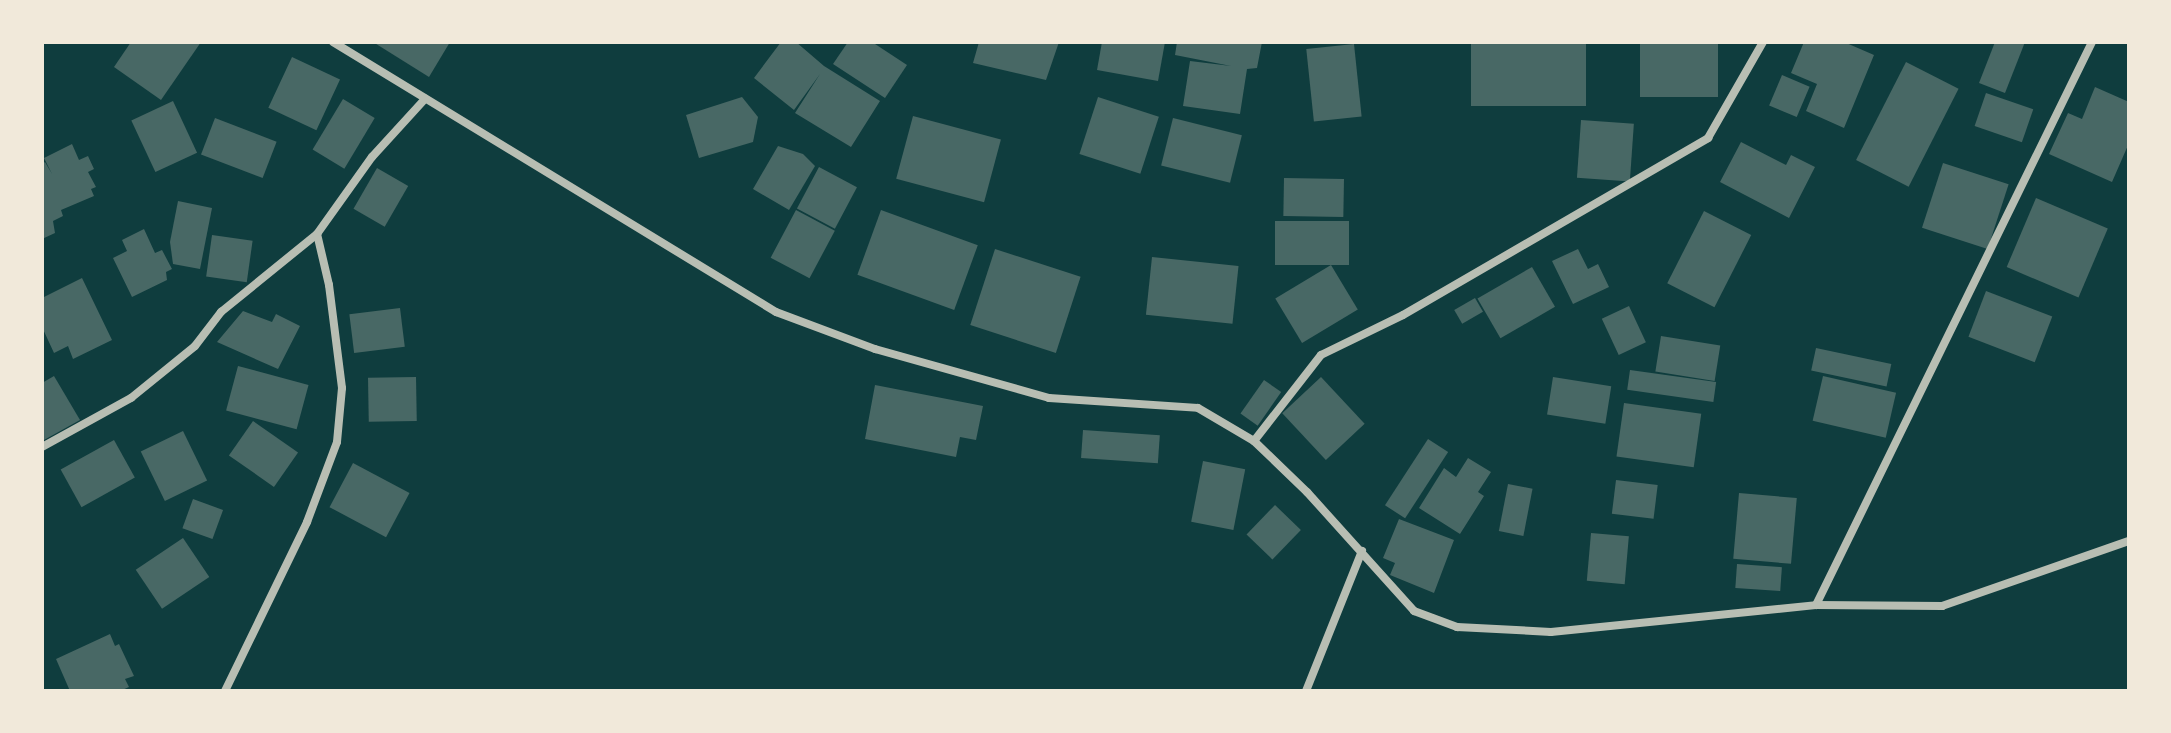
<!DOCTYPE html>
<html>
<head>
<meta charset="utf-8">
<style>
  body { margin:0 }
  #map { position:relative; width:2171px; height:733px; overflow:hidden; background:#0f3d3e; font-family:"Space Grotesk",sans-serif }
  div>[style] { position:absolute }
  .building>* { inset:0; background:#486865; transform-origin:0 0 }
  .minor>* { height:8px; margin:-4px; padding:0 4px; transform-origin:4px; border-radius:4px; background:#b8beb3 }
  span { translate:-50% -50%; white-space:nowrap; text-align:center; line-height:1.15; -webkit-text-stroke:7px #f1e9da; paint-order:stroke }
  .frame { position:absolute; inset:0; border:44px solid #f1e9da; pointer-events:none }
</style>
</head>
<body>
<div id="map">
  <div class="building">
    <div style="clip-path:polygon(131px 42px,201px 42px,161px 100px,114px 67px)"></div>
    <div style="clip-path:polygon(373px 42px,450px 42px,429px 77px)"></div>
    <div style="clip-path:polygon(781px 42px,796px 42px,824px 66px,880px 101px,851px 147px,795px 113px,820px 74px,794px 110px,754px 78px)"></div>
    <div style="clip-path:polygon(848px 42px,872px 42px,907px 65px,885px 98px,833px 64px)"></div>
    <div style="clip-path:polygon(979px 42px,1059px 42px,1046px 80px,973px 63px)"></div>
    <div style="clip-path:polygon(1102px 42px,1165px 42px,1158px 81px,1097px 70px)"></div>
    <div style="clip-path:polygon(1177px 42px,1262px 42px,1257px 68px,1247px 69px,1240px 114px,1183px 106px,1190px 61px,1231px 66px,1175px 55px)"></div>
    <div style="left:1471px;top:42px;width:115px;height:64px"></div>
    <div style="left:1640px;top:42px;width:78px;height:55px"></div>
    <div style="clip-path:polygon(1804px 42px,1844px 42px,1874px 55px,1844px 128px,1806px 111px,1817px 84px,1791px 73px)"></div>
    <div style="clip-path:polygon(1995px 42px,2025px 42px,2005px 93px,1979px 83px)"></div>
    <div style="left:1354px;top:44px;width:73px;height:48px;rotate:84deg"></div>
    <div style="left:292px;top:57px;width:53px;height:56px;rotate:25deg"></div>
    <div style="left:1906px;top:62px;width:59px;height:110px;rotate:27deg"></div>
    <div style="left:1782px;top:75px;width:30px;height:33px;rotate:23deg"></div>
    <div style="clip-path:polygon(2095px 87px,2129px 102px,2129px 143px,2112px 182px,2049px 154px,2068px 113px,2082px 119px)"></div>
    <div style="left:1986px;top:93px;width:50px;height:35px;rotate:19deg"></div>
    <div style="clip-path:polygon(742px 97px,758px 117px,753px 142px,699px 158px,686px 115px)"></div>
    <div style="left:1098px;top:97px;width:64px;height:60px;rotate:18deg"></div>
    <div style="left:343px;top:99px;width:37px;height:59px;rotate:31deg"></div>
    <div style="left:173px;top:101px;width:57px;height:46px;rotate:65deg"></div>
    <div style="left:913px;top:116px;width:91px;height:65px;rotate:15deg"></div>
    <div style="left:215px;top:118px;width:66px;height:39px;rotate:21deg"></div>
    <div style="left:1173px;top:118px;width:71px;height:49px;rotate:14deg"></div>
    <div style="left:1581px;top:120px;width:53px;height:58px;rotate:4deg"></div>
    <div style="clip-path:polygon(1741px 142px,1786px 165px,1791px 155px,1815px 167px,1789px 218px,1720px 182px)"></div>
    <div style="clip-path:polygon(72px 144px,79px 160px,88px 156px,94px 169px,88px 172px,96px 187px,91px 189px,94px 196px,61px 210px,63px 216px,53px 221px,55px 233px,42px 239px,42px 164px,45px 162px,52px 174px,44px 158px)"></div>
    <div style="clip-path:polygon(778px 146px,803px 154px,815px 166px,789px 210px,753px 189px)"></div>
    <div style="left:1943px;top:163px;width:69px;height:68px;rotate:18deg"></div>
    <div style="left:819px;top:167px;width:43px;height:47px;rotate:28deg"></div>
    <div style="left:377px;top:168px;width:36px;height:47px;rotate:30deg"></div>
    <div style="left:1284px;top:178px;width:60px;height:38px;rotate:1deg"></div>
    <div style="left:2036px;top:198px;width:78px;height:75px;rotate:23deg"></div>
    <div style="clip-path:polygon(178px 201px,212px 208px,200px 269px,173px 264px,170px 242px)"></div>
    <div style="left:796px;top:210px;width:44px;height:54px;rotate:28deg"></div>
    <div style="left:881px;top:210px;width:103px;height:69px;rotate:20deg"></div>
    <div style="left:1704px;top:211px;width:53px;height:81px;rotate:27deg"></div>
    <div style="left:1275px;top:221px;width:74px;height:44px"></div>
    <div style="clip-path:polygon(144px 229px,155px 253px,162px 250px,172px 269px,166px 272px,167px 280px,132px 297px,113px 258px,127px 251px,122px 240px)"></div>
    <div style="left:212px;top:235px;width:41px;height:42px;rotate:8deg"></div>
    <div style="left:995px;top:249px;width:90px;height:80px;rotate:18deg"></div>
    <div style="clip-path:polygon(1578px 249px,1588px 269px,1598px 264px,1609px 287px,1573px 304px,1552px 261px)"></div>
    <div style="left:1152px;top:257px;width:87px;height:58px;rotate:6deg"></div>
    <div style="left:1331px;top:265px;width:52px;height:65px;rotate:59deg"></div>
    <div style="left:1532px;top:267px;width:46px;height:63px;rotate:60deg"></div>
    <div style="clip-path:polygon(82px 278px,112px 340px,73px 359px,68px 346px,54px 353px,42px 327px,42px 298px)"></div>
    <div style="left:1986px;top:291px;width:71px;height:49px;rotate:21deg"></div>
    <div style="left:1475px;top:298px;width:16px;height:24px;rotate:60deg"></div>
    <div style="left:1629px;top:306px;width:40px;height:30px;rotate:65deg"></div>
    <div style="left:400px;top:308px;width:39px;height:51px;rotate:83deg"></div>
    <div style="clip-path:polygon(243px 311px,272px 322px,276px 314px,300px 326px,278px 369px,217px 342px)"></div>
    <div style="left:1661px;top:336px;width:60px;height:36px;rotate:9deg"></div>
    <div style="left:1816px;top:348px;width:77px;height:23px;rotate:12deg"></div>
    <div style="left:238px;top:366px;width:73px;height:46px;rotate:15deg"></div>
    <div style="left:1630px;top:370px;width:87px;height:20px;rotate:8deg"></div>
    <div style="clip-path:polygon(54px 376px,80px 420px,44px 440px,42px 383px)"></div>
    <div style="left:1823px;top:376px;width:75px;height:46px;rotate:13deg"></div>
    <div style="left:416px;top:377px;width:44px;height:48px;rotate:89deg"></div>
    <div style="left:1321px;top:377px;width:64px;height:53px;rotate:47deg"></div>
    <div style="left:1553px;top:377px;width:59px;height:38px;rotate:9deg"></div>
    <div style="left:1264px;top:380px;width:21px;height:41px;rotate:35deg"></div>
    <div style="clip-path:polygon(875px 385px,983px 406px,976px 440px,960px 437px,956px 457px,865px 439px)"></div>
    <div style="left:1624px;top:403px;width:78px;height:54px;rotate:8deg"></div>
    <div style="left:253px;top:421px;width:55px;height:42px;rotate:35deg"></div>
    <div style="left:1083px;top:430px;width:77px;height:28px;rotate:4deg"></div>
    <div style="left:183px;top:431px;width:55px;height:47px;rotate:64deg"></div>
    <div style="left:1428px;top:439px;width:24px;height:79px;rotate:33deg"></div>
    <div style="left:114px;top:440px;width:43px;height:61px;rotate:61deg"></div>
    <div style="clip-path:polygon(1468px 458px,1491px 472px,1478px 492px,1484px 496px,1460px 534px,1419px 508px,1444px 468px,1456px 477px)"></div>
    <div style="left:1203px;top:461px;width:43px;height:62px;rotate:11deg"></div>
    <div style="left:353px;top:463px;width:64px;height:50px;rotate:28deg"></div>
    <div style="left:1616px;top:480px;width:42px;height:34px;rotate:7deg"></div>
    <div style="left:1508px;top:484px;width:25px;height:48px;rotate:11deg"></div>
    <div style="left:1739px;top:493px;width:58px;height:66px;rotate:5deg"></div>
    <div style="left:193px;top:499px;width:32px;height:31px;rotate:20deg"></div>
    <div style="left:1275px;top:505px;width:36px;height:41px;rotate:44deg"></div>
    <div style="clip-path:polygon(1399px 519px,1454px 540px,1434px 593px,1390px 575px,1395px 563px,1383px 558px)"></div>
    <div style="left:1591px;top:533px;width:38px;height:48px;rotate:5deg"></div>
    <div style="left:183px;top:538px;width:47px;height:57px;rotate:56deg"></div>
    <div style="left:1737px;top:564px;width:45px;height:24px;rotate:4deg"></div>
    <div style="clip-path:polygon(110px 634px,115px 646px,119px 644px,134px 676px,125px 679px,129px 687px,120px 691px,70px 691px,56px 659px)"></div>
  </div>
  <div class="minor">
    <div style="left:333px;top:42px;width:519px;rotate:31.36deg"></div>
    <div style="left:776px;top:312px;width:106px;rotate:20.5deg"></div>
    <div style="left:875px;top:349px;width:181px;rotate:15.7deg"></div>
    <div style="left:1049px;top:398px;width:149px;rotate:3.8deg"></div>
    <div style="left:1198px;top:408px;width:65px;rotate:30.5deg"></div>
    <div style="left:1254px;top:441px;width:74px;rotate:43.9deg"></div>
    <div style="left:1307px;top:492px;width:160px;rotate:48deg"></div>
    <div style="left:1414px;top:611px;width:46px;rotate:20.4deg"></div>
    <div style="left:1457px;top:627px;width:94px;rotate:3deg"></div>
    <div style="left:1551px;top:632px;width:266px;rotate:-5.8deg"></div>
    <div style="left:1816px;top:605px;width:126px;rotate:0.5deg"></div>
    <div style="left:1942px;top:606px;width:198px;rotate:-19.2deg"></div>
    <div style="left:1254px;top:441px;width:109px;rotate:-52.1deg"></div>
    <div style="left:1321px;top:355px;width:91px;rotate:-26deg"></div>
    <div style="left:1403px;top:315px;width:353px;rotate:-30.1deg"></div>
    <div style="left:1708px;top:138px;width:111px;rotate:-60.2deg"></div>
    <div style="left:42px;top:447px;width:102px;rotate:-28.8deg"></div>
    <div style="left:131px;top:398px;width:82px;rotate:-39.1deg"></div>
    <div style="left:195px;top:346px;width:43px;rotate:-52.6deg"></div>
    <div style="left:221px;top:312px;width:124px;rotate:-39.1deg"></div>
    <div style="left:317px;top:234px;width:95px;rotate:-54.5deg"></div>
    <div style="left:372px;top:157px;width:79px;rotate:-47.6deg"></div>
    <div style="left:1816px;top:605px;width:627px;rotate:-63.88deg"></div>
    <div style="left:225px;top:691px;width:188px;rotate:-64.1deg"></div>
    <div style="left:307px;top:522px;width:85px;rotate:-69.4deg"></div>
    <div style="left:337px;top:442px;width:54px;rotate:-84.7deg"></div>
    <div style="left:342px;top:388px;width:104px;rotate:-97.2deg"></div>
    <div style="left:329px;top:285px;width:52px;rotate:-103.2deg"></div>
    <div style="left:1306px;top:691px;width:151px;rotate:-68.2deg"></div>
  </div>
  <div class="frame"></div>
</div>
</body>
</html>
